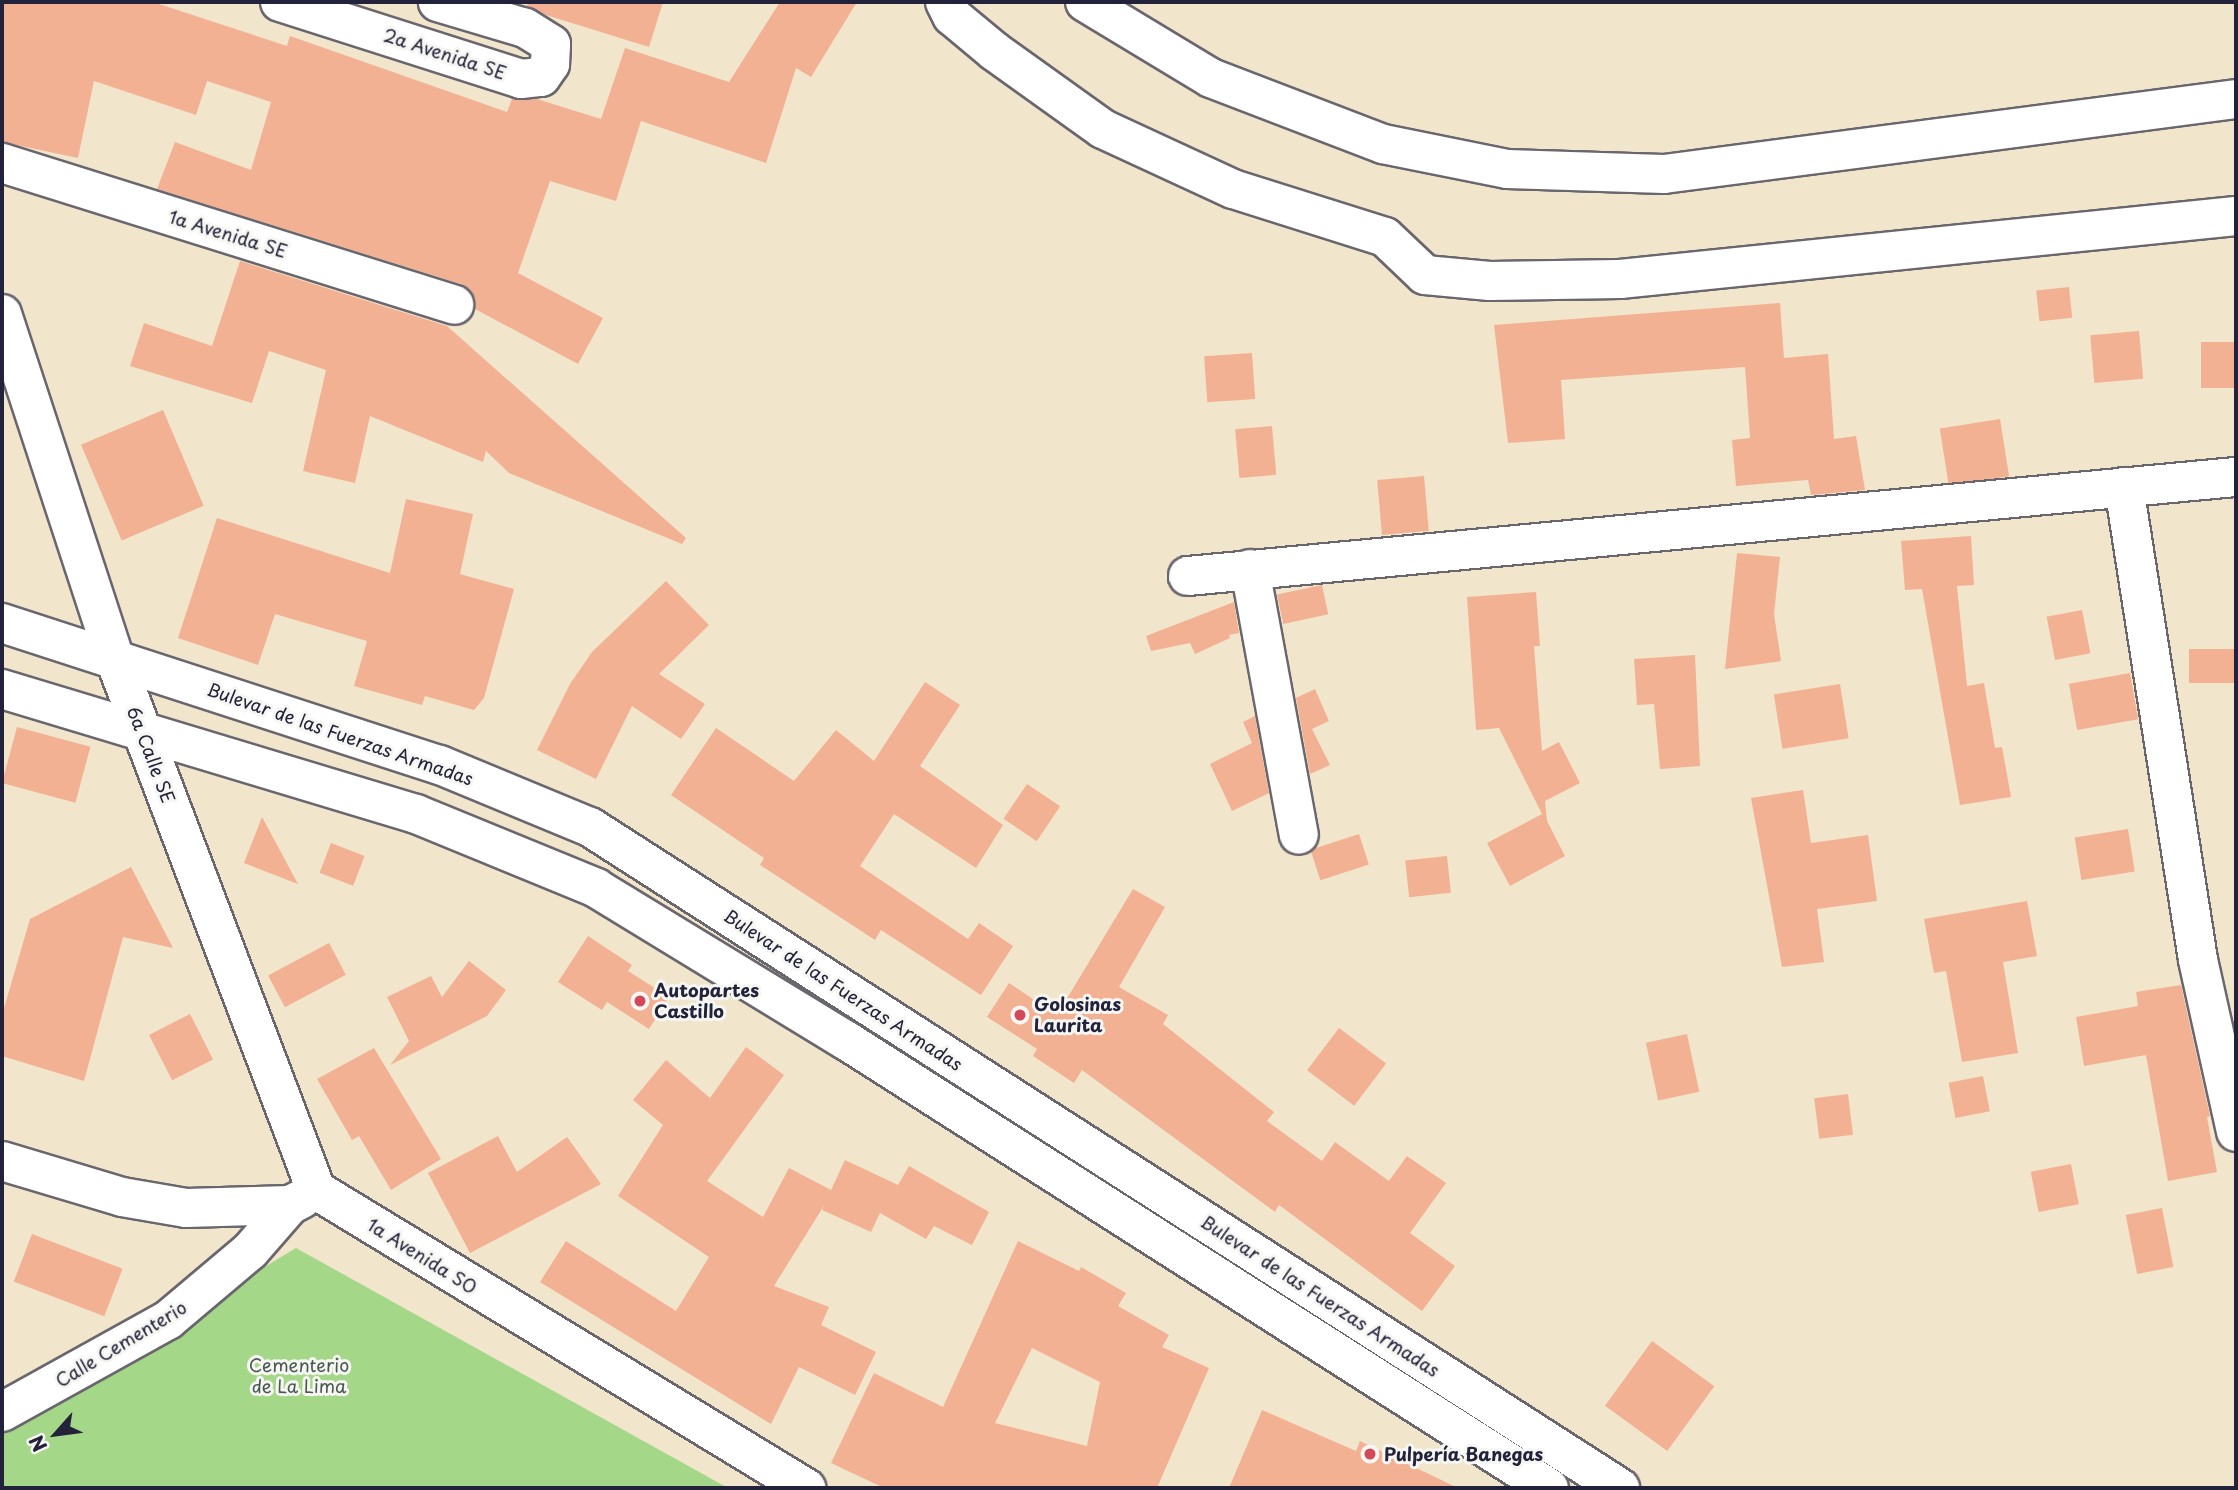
<!DOCTYPE html>
<html>
<head>
<meta charset="utf-8">
<style>
  body { margin:0 }
  #map { position:relative; width:2238px; height:1490px; overflow:hidden; background:#f1e5cc; font-family:"Playpen Sans",sans-serif }
  div>[style] { position:absolute }
  .green>* { inset:0; background:#a4d787 }
  .building>* { inset:0; background:#f3b193; transform-origin:0 0 }
  .roads { filter:drop-shadow(2px 0 #6a666e) drop-shadow(-2px 0 #6a666e) drop-shadow(0 2px #6a666e) drop-shadow(0 -2px #6a666e) }
  .minor>* { height:38px; margin:-19px; padding:0 19px; transform-origin:19px; border-radius:19px; background:#fff }
  .tertiary>* { height:38px; margin:-19px; padding:0 19px; transform-origin:19px; border-radius:19px; background:#fff }
  .dots>* { width:19px; height:19px; translate:-50% -50%; box-sizing:border-box; border:4px solid #f6f6f2; border-radius:50% }
  span { translate:-50% -50%; white-space:nowrap; text-align:center; line-height:1.15; -webkit-text-stroke:6px #f6f6f2; paint-order:stroke }
  .street-label { font-size:18px; color:#22223b }
  .poi-label { font-size:18px; color:#22223b; font-weight:700 }
  .left { translate:0 -50%; text-align:left }
  .park-label { font-size:18px; color:#495852 }
  .frame { position:absolute; inset:0; border:4px solid #22223b; pointer-events:none }
  .north { position:absolute; left:21px; top:1399px; width:70px; height:70px; -webkit-text-stroke:5px #f6f6f2; paint-order:stroke; rotate:242deg; font-size:19px; font-weight:700; line-height:28px; text-align:center; color:#22223b }
  .north::after { content:''; display:block; margin:auto; width:24px; height:32px; background:#22223b; clip-path:polygon(50% 0,100% 100%,50% 72%,0 100%) }
</style>
</head>
<body>
<div id="map">
  <div class="green">
    <div style="clip-path:polygon(296px 1248px,728px 1488px,2px 1488px,2px 1425px)"></div>
  </div>
  <div class="building">
    <div style="clip-path:polygon(2px 2px,153px 2px,287px 46px,290px 36px,507px 112px,512px 99px,537px 99px,601px 119px,625px 48px,729px 82px,780px 2px,857px 2px,811px 77px,796px 68px,766px 163px,641px 121px,616px 201px,550px 181px,518px 273px,603px 318px,578px 364px,475px 309px,471px 291px,461px 284px,157px 189px,175px 142px,251px 170px,271px 102px,207px 81px,196px 115px,94px 81px,78px 158px,2px 142px)"></div>
    <div style="clip-path:polygon(528px 2px,663px 2px,649px 47px,546px 15px,527px 6px)"></div>
    <div style="clip-path:polygon(240px 261px,447px 326px,686px 538px,682px 544px,509px 473px,486px 451px,483px 462px,370px 416px,355px 483px,303px 471px,326px 370px,269px 351px,252px 403px,130px 366px,144px 323px,212px 346px)"></div>
    <div style="left:2069px;top:287px;width:31px;height:33px;rotate:84deg"></div>
    <div style="clip-path:polygon(1780px 303px,1784px 358px,1828px 354px,1834px 439px,1856px 436px,1865px 490px,1811px 495px,1808px 480px,1736px 486px,1732px 440px,1750px 438px,1745px 367px,1561px 380px,1565px 439px,1508px 443px,1494px 325px)"></div>
    <div style="left:2139px;top:331px;width:48px;height:49px;rotate:85deg"></div>
    <div style="left:2236px;top:342px;width:46px;height:35px;rotate:90deg"></div>
    <div style="left:1252px;top:353px;width:46px;height:48px;rotate:86deg"></div>
    <div style="left:163px;top:410px;width:104px;height:89px;rotate:67deg"></div>
    <div style="left:2000px;top:419px;width:58px;height:61px;rotate:81deg"></div>
    <div style="left:1272px;top:426px;width:49px;height:37px;rotate:85deg"></div>
    <div style="left:1424px;top:476px;width:55px;height:47px;rotate:85deg"></div>
    <div style="clip-path:polygon(406px 499px,473px 514px,460px 574px,514px 589px,484px 698px,474px 710px,425px 696px,422px 705px,354px 686px,367px 641px,275px 614px,258px 665px,178px 638px,217px 518px,390px 573px)"></div>
    <div style="clip-path:polygon(1971px 536px,1974px 585px,1957px 586px,1967px 686px,1984px 683px,1995px 748px,2002px 747px,2011px 797px,1960px 805px,1922px 589px,1905px 590px,1901px 541px)"></div>
    <div style="clip-path:polygon(1737px 553px,1780px 557px,1774px 614px,1781px 661px,1725px 669px)"></div>
    <div style="clip-path:polygon(666px 581px,709px 625px,659px 674px,705px 704px,681px 739px,632px 706px,596px 779px,537px 750px,570px 684px,592px 652px)"></div>
    <div style="left:1322px;top:585px;width:30px;height:46px;rotate:78deg"></div>
    <div style="clip-path:polygon(1536px 592px,1540px 646px,1534px 646px,1542px 751px,1559px 742px,1580px 783px,1545px 801px,1547px 821px,1565px 856px,1510px 886px,1487px 843px,1542px 814px,1499px 728px,1476px 730px,1467px 597px)"></div>
    <div style="clip-path:polygon(1234px 602px,1239px 633px,1229px 635px,1230px 638px,1195px 654px,1190px 643px,1151px 651px,1146px 636px)"></div>
    <div style="left:2082px;top:610px;width:44px;height:36px;rotate:79deg"></div>
    <div style="left:2236px;top:649px;width:34px;height:47px;rotate:90deg"></div>
    <div style="clip-path:polygon(1695px 655px,1700px 766px,1660px 769px,1654px 704px,1637px 705px,1634px 659px)"></div>
    <div style="left:2130px;top:673px;width:47px;height:62px;rotate:80deg"></div>
    <div style="clip-path:polygon(925px 682px,960px 705px,920px 766px,1003px 825px,976px 868px,894px 814px,860px 866px,968px 939px,979px 923px,1013px 946px,981px 995px,881px 930px,875px 940px,760px 865px,764px 858px,671px 795px,716px 728px,794px 781px,836px 730px,874px 761px)"></div>
    <div style="left:1840px;top:684px;width:55px;height:67px;rotate:81deg"></div>
    <div style="clip-path:polygon(1315px 689px,1329px 721px,1312px 729px,1330px 765px,1310px 774px,1296px 698px)"></div>
    <div style="clip-path:polygon(1255px 716px,1269px 793px,1232px 811px,1210px 764px,1252px 743px,1243px 722px)"></div>
    <div style="left:17px;top:727px;width:76px;height:58px;rotate:15deg"></div>
    <div style="left:1027px;top:784px;width:40px;height:42px;rotate:34deg"></div>
    <div style="clip-path:polygon(1803px 790px,1811px 843px,1868px 835px,1877px 901px,1817px 909px,1824px 962px,1782px 967px,1751px 798px)"></div>
    <div style="clip-path:polygon(262px 817px,298px 884px,244px 863px)"></div>
    <div style="left:2128px;top:829px;width:43px;height:54px;rotate:81deg"></div>
    <div style="left:1359px;top:834px;width:32px;height:51px;rotate:72deg"></div>
    <div style="left:331px;top:843px;width:36px;height:32px;rotate:21deg"></div>
    <div style="left:1447px;top:856px;width:37px;height:42px;rotate:84deg"></div>
    <div style="clip-path:polygon(131px 867px,173px 948px,123px 937px,84px 1081px,2px 1056px,2px 1015px,30px 919px)"></div>
    <div style="clip-path:polygon(1133px 889px,1165px 907px,1119px 987px,1168px 1015px,1163px 1024px,1274px 1112px,1267px 1121px,1322px 1161px,1335px 1142px,1389px 1181px,1407px 1156px,1446px 1183px,1410px 1233px,1455px 1266px,1422px 1311px,1279px 1205px,1275px 1212px,1082px 1070px,1074px 1083px,1033px 1056px,1037px 1049px,987px 1017px,1009px 983px,1057px 1015px)"></div>
    <div style="clip-path:polygon(2027px 901px,2037px 956px,2003px 962px,2018px 1053px,1962px 1062px,1946px 971px,1934px 973px,1924px 919px)"></div>
    <div style="clip-path:polygon(588px 936px,632px 965px,628px 971px,669px 997px,649px 1029px,607px 1002px,602px 1010px,558px 982px)"></div>
    <div style="left:329px;top:943px;width:36px;height:69px;rotate:62deg"></div>
    <div style="clip-path:polygon(469px 961px,506px 990px,487px 1016px,390px 1065px,409px 1041px,387px 997px,431px 976px,442px 997px)"></div>
    <div style="clip-path:polygon(2181px 985px,2210px 1116px,2207px 1117px,2217px 1172px,2168px 1181px,2146px 1055px,2084px 1066px,2076px 1017px,2138px 1006px,2136px 992px)"></div>
    <div style="left:190px;top:1014px;width:51px;height:46px;rotate:63deg"></div>
    <div style="left:1339px;top:1028px;width:59px;height:53px;rotate:37deg"></div>
    <div style="left:1687px;top:1034px;width:59px;height:42px;rotate:78deg"></div>
    <div style="clip-path:polygon(746px 1047px,784px 1075px,707px 1181px,763px 1217px,789px 1168px,831px 1190px,845px 1160px,898px 1185px,909px 1166px,989px 1212px,972px 1245px,934px 1226px,926px 1239px,880px 1213px,871px 1232px,822px 1210px,825px 1204px,774px 1286px,829px 1307px,821px 1325px,876px 1352px,855px 1395px,799px 1367px,771px 1424px,540px 1282px,566px 1241px,676px 1311px,709px 1257px,618px 1196px,663px 1125px,633px 1100px,666px 1060px,710px 1098px)"></div>
    <div style="clip-path:polygon(374px 1048px,441px 1159px,391px 1190px,359px 1136px,352px 1140px,317px 1079px)"></div>
    <div style="left:1983px;top:1076px;width:36px;height:35px;rotate:79deg"></div>
    <div style="left:1848px;top:1094px;width:41px;height:34px;rotate:83deg"></div>
    <div style="clip-path:polygon(498px 1136px,517px 1172px,567px 1137px,601px 1184px,470px 1253px,428px 1173px)"></div>
    <div style="left:2071px;top:1164px;width:41px;height:41px;rotate:79deg"></div>
    <div style="left:2162px;top:1208px;width:60px;height:37px;rotate:79deg"></div>
    <div style="left:32px;top:1234px;width:97px;height:51px;rotate:21deg"></div>
    <div style="clip-path:polygon(evenodd,1018px 1241px,1079px 1271px,1081px 1267px,1126px 1293px,1118px 1306px,1169px 1335px,1162px 1347px,1209px 1368px,1157px 1488px,884px 1488px,831px 1463px,874px 1373px,943px 1407px,1018px 1241px,1032px 1348px,1100px 1382px,1087px 1446px,995px 1423px,1032px 1348px)"></div>
    <div style="left:1652px;top:1341px;width:77px;height:80px;rotate:36deg"></div>
    <div style="clip-path:polygon(1262px 1410px,1356px 1451px,1360px 1441px,1458px 1488px,1229px 1488px)"></div>
  </div>
  <div class="roads">
    <div class="minor">
      <div style="left:280px;top:2px;width:253px;rotate:17.7deg"></div>
      <div style="left:521px;top:79px;width:20px;rotate:-6deg"></div>
      <div style="left:541px;top:77px;width:16px;rotate:-55deg"></div>
      <div style="left:550px;top:64px;width:20px;rotate:-87deg"></div>
      <div style="left:551px;top:44px;width:31px;rotate:-148deg"></div>
      <div style="left:525px;top:28px;width:91px;rotate:-163.4deg"></div>
      <div style="left:945px;top:2px;width:16px;rotate:63deg"></div>
      <div style="left:952px;top:16px;width:55px;rotate:39.8deg"></div>
      <div style="left:994px;top:51px;width:134px;rotate:35.6deg"></div>
      <div style="left:1103px;top:129px;width:143px;rotate:24.8deg"></div>
      <div style="left:1233px;top:189px;width:159px;rotate:17.5deg"></div>
      <div style="left:1385px;top:237px;width:55px;rotate:43.5deg"></div>
      <div style="left:1425px;top:275px;width:65px;rotate:5.3deg"></div>
      <div style="left:1490px;top:281px;width:130px;rotate:-0.9deg"></div>
      <div style="left:1620px;top:279px;width:619px;rotate:-5.84deg"></div>
      <div style="left:1085px;top:2px;width:147px;rotate:31.1deg"></div>
      <div style="left:1211px;top:78px;width:184px;rotate:21deg"></div>
      <div style="left:1383px;top:144px;width:126px;rotate:11.4deg"></div>
      <div style="left:1507px;top:169px;width:157px;rotate:1.8deg"></div>
      <div style="left:1664px;top:174px;width:577px;rotate:-7.47deg"></div>
      <div style="left:2px;top:163px;width:474px;rotate:17.4deg"></div>
      <div style="left:2px;top:314px;width:361px;rotate:71.9deg"></div>
      <div style="left:114px;top:657px;width:570px;rotate:69.24deg"></div>
      <div style="left:2124px;top:487px;width:479px;rotate:81.1deg"></div>
      <div style="left:2198px;top:960px;width:176px;rotate:77.5deg"></div>
      <div style="left:1250px;top:569px;width:270px;rotate:79.6deg"></div>
      <div style="left:1188px;top:576px;width:1053px;rotate:-5.4deg"></div>
      <div style="left:2px;top:1161px;width:125px;rotate:16.7deg"></div>
      <div style="left:122px;top:1197px;width:65px;rotate:9.8deg"></div>
      <div style="left:186px;top:1208px;width:104px;rotate:-1.7deg"></div>
      <div style="left:290px;top:1205px;width:13px;rotate:-27deg"></div>
      <div style="left:316px;top:1190px;width:574px;rotate:31.31deg"></div>
      <div style="left:2px;top:1412px;width:190px;rotate:-29deg"></div>
      <div style="left:168px;top:1320px;width:107px;rotate:-40.1deg"></div>
      <div style="left:250px;top:1251px;width:61px;rotate:-49deg"></div>
    </div>
    <div class="tertiary">
      <div style="left:2px;top:623px;width:460px;rotate:18deg"></div>
      <div style="left:440px;top:765px;width:162px;rotate:22.5deg"></div>
      <div style="left:590px;top:827px;width:1224px;rotate:32.69deg"></div>
      <div style="left:2px;top:689px;width:432px;rotate:16.8deg"></div>
      <div style="left:416px;top:814px;width:195px;rotate:22.3deg"></div>
      <div style="left:596px;top:888px;width:294px;rotate:31.4deg"></div>
      <div style="left:847px;top:1041px;width:832px;rotate:32.49deg"></div>
    </div>
  </div>
  <div class="dots">
    <div style="left:640px;top:1001px;background:#d1495b"></div>
    <div style="left:1020px;top:1015px;background:#d1495b"></div>
    <div style="left:1370px;top:1454px;background:#d1495b"></div>
  </div>
  <div class="street-label">
    <span style="left:445px;top:54px;rotate:18deg">2a Avenida SE</span>
    <span style="left:228px;top:234px;rotate:17deg">1a Avenida SE</span>
    <span style="left:340px;top:734px;rotate:19deg">Bulevar de las Fuerzas Armadas</span>
    <span style="left:151px;top:755px;rotate:69deg">6a Calle SE</span>
    <span style="left:843px;top:990px;rotate:33deg">Bulevar de las Fuerzas Armadas</span>
    <span style="left:422px;top:1256px;rotate:32deg">1a Avenida SO</span>
    <span style="left:1320px;top:1296px;rotate:33deg">Bulevar de las Fuerzas Armadas</span>
    <span style="left:121px;top:1344px;rotate:-31deg">Calle Cementerio</span>
  </div>
  <div class="poi-label">
    <span class="left" style="left:654px;top:1001px">Autopartes<br>Castillo</span>
    <span class="left" style="left:1034px;top:1015px">Golosinas<br>Laurita</span>
    <span class="left" style="left:1384px;top:1454px">Pulpería Banegas</span>
  </div>
  <div class="park-label">
    <span style="left:299px;top:1376px">Cementerio<br>de La Lima</span>
  </div>
  <div class="frame"></div>
  <div class="north">N</div>
</div>
</body>
</html>
